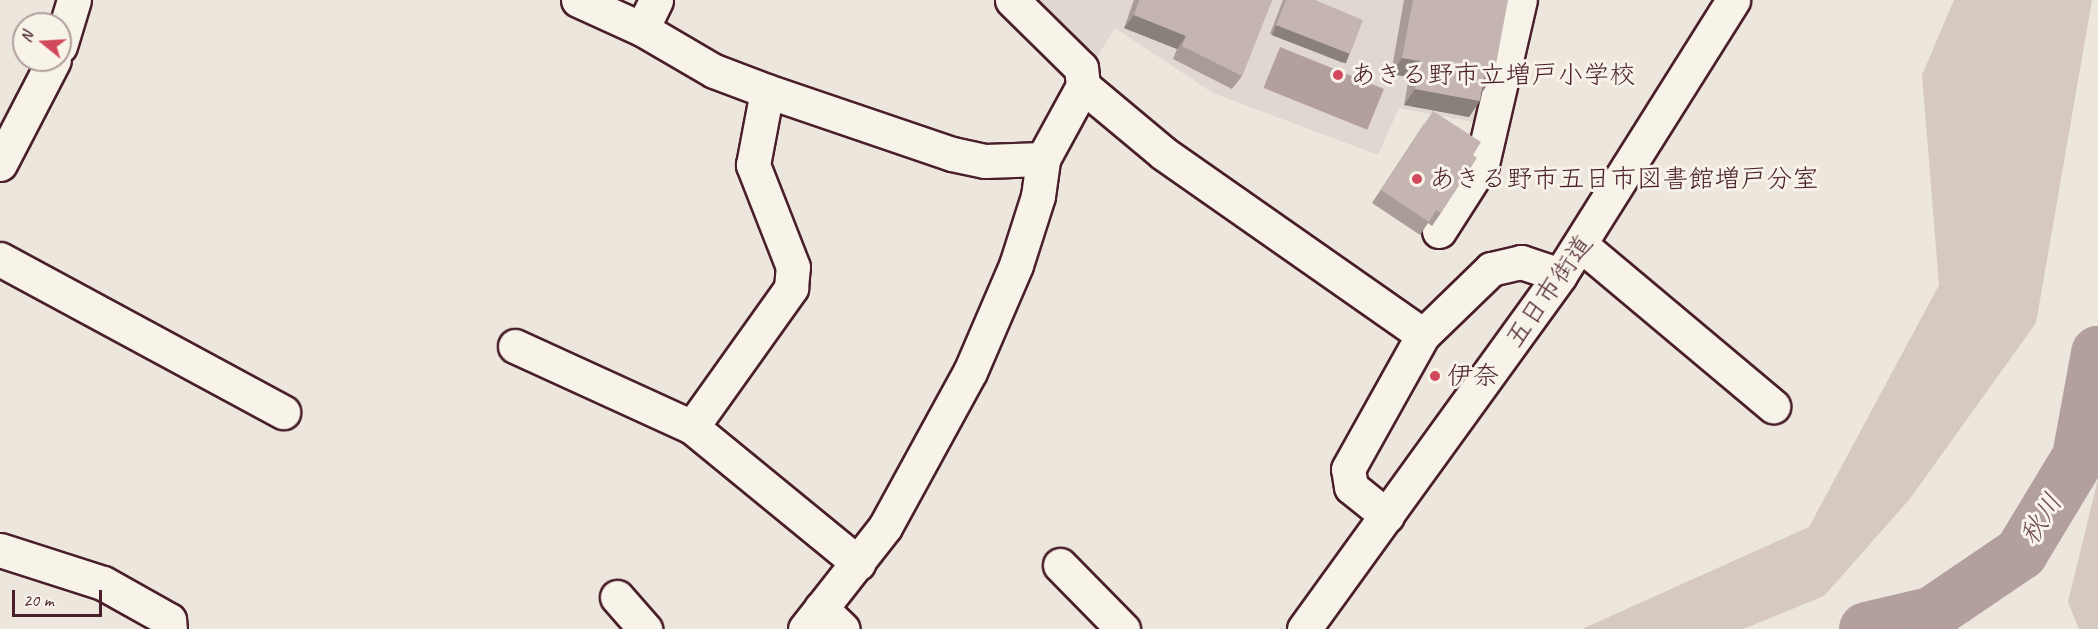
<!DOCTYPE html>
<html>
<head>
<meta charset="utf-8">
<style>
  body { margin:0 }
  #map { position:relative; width:2098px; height:629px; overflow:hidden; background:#ece6dd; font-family:Caveat,"Klee One",sans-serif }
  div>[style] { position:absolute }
  .built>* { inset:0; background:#e0d7d0 }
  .green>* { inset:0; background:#d5c9c2 }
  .water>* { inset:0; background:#b39f9d; transform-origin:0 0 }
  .river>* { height:54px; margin:-27px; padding:0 27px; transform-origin:27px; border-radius:27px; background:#b39f9d }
  .roads { filter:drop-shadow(2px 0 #4a1f2b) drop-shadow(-2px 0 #4a1f2b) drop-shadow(0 2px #4a1f2b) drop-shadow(0 -2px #4a1f2b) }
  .minor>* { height:33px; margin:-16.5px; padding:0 16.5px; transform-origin:16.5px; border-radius:16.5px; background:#f7f3e8 }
  .major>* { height:33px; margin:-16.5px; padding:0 16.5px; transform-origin:16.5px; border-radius:16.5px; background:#f7f3e8 }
  .wall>* { inset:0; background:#a99c97 }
  .shaded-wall>* { inset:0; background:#897f7b; transform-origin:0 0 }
  .building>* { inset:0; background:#c4b5b0 }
  .dots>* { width:16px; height:16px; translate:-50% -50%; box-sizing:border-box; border:3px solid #f7f3e8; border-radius:50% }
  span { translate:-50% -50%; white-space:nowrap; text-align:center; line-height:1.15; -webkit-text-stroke:6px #f7f3e8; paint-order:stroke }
  .poi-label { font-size:26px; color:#4a1f2b }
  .left { translate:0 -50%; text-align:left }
  .street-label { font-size:26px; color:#4a1f2b }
  .water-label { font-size:27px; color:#6f4c53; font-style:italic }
  .north { position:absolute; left:12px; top:12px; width:60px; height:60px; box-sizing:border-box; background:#f7f3e8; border:2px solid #b29e9c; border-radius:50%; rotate:288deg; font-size:16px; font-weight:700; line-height:24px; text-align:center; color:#4a1f2b }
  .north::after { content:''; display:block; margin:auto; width:21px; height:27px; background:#d1495b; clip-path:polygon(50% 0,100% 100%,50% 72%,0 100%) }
  .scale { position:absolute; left:12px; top:590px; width:90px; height:27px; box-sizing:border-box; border:3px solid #4a1f2b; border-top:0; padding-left:8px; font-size:18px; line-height:21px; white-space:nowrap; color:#4a1f2b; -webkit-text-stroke:4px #f7f3e8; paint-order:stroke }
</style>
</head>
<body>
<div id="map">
  <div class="built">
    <div style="clip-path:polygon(1028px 0,1505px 0,1479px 123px,1399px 108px,1378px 155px,1213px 93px,1115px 28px,1097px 57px,1061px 33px)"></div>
  </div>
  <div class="green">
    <div style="clip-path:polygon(1954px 0,2092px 0,2036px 323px,1909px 500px,1824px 596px,1743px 629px,1582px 629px,1809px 527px,1939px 285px,1922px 75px)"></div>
    <div style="clip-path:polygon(2098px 479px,2098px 629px,2079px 629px,2068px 602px)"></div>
  </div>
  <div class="water">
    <div style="left:1280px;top:47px;width:112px;height:44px;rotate:22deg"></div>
  </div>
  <div class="river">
    <div style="left:1866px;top:629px;width:67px;rotate:-13deg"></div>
    <div style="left:1931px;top:614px;width:109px;rotate:-34.1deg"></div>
    <div style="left:2021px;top:553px;width:112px;rotate:-58.9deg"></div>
    <div style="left:2079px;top:457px;width:106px;rotate:-79.6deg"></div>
  </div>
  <div class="roads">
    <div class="minor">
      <div style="left:578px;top:0;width:70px;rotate:24.4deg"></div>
      <div style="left:642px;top:29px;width:83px;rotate:30.3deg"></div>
      <div style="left:714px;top:71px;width:57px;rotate:20.7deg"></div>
      <div style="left:767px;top:91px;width:195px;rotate:18.8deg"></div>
      <div style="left:952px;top:154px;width:34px;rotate:12deg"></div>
      <div style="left:985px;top:161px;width:58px;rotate:-2deg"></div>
      <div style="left:642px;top:29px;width:32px;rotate:-64deg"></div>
      <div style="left:1083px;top:86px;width:104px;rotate:39.9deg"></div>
      <div style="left:1163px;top:153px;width:317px;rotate:35deg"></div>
      <div style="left:1439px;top:231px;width:80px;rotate:-57.3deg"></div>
      <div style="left:1482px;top:164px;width:168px;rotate:-77deg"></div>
      <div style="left:1581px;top:245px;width:251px;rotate:40deg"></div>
      <div style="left:0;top:259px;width:322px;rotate:28.4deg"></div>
      <div style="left:515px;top:346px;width:195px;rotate:24.6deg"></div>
      <div style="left:692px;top:427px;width:215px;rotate:39.3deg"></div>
      <div style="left:692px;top:427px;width:171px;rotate:-54.5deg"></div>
      <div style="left:791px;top:288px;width:21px;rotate:-85deg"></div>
      <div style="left:793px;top:267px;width:110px;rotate:-111.4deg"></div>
      <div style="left:753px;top:165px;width:75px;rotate:-79.3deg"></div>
      <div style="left:1387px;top:516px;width:46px;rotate:-141.1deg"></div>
      <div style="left:1351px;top:487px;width:18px;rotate:-99deg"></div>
      <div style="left:1348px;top:469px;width:154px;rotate:-60.8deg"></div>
      <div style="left:1423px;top:335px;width:95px;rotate:-44.1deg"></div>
      <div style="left:1491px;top:269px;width:31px;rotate:-13deg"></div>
      <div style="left:1521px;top:262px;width:41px;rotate:18.4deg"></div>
      <div style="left:0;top:550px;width:108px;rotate:17.8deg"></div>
      <div style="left:103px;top:583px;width:76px;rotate:29.3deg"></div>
      <div style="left:169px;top:620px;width:9px;rotate:84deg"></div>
      <div style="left:1060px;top:565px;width:90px;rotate:45.5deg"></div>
      <div style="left:617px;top:597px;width:43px;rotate:48.8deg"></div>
      <div style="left:821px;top:608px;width:30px;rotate:44deg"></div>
      <div style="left:805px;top:629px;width:130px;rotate:-51.9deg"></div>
      <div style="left:885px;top:527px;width:177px;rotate:-61.3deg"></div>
      <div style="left:970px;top:372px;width:116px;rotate:-66.7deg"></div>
      <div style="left:1016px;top:265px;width:72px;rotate:-72.3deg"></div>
      <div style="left:1038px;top:196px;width:37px;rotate:-82deg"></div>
      <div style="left:1043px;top:159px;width:83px;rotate:-61.3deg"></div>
      <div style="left:1083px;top:86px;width:18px;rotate:-96deg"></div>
      <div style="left:1081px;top:68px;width:97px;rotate:-135.4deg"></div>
    </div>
    <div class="major">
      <div style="left:60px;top:46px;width:48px;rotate:-73.1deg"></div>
      <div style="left:0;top:164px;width:117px;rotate:-62.6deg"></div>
      <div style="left:1304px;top:629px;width:437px;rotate:-54.1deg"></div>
      <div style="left:1560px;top:275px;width:325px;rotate:-57.8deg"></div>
    </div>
  </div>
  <div class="wall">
    <div style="clip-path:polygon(1134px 0,1272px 0,1242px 76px,1232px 89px,1173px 59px,1177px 49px,1124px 28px)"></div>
    <div style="clip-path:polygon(1283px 0,1315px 0,1343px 63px,1270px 34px)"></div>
    <div style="clip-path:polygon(1404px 0,1508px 0,1483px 91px,1482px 90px,1469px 117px,1404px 105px,1409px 77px,1391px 74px)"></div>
    <div style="clip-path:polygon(1424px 124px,1473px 155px,1441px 213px,1432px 226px,1428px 223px,1420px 235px,1372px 203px)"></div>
  </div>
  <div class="shaded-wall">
    <div style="clip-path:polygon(1134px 15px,1186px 36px,1177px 49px,1124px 28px)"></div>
    <div style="left:1276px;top:25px;width:79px;height:11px;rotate:21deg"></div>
    <div style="clip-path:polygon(1402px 58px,1420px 61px,1409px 77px,1391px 74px)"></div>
    <div style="clip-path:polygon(1485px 73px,1494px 75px,1483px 91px,1473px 89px)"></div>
    <div style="clip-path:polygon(1415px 89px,1480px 101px,1469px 117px,1404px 105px)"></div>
  </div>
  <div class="building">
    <div style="clip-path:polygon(1139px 0,1272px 0,1242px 76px,1182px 46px,1186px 36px,1134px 15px)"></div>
    <div style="clip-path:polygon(1286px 0,1315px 0,1363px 20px,1350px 54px,1276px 25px)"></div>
    <div style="clip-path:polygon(1413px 0,1508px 0,1494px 75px,1485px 73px,1480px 101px,1415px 89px,1420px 61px,1402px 58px)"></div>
    <div style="clip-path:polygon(1433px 111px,1481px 142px,1473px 155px,1477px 158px,1441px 213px,1436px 210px,1429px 222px,1381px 190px)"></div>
  </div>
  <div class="dots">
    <div style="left:1338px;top:75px;background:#d1495b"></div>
    <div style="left:1417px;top:179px;background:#d1495b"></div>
    <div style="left:1435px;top:376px;background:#d1495b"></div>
  </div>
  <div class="poi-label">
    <span class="left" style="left:1350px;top:75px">あきる野市立増戸小学校</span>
    <span class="left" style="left:1429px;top:179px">あきる野市五日市図書館増戸分室</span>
    <span class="left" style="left:1447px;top:376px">伊奈</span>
  </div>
  <div class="street-label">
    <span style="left:1549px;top:291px;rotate:-55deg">五日市街道</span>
  </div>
  <div class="water-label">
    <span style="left:2041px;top:519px;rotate:-58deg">秋川</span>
  </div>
  <div class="north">N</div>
  <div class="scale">20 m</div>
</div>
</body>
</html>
